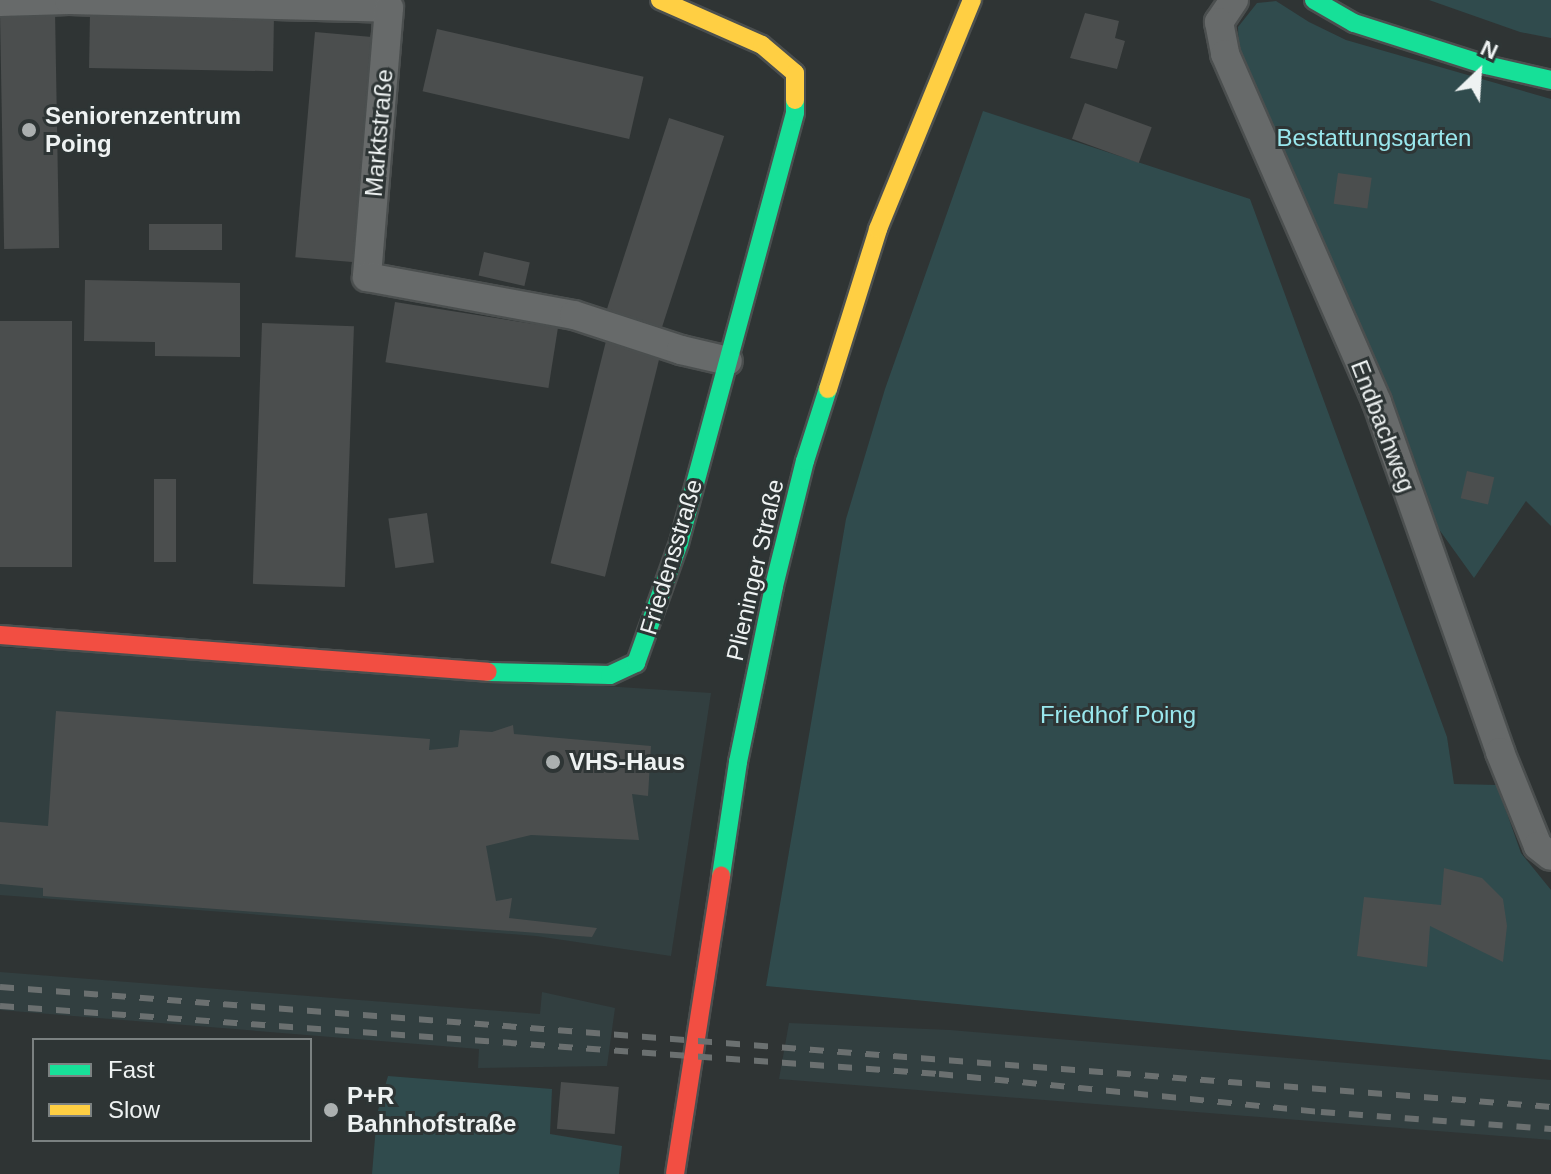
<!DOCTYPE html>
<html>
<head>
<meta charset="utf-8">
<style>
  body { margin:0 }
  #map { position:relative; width:1551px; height:1174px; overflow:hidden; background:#2f3434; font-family:Arial,sans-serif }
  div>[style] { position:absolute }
  .built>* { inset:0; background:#323f40 }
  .green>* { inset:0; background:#304b4d }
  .building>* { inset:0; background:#4b4e4e; transform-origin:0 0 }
  .roads { filter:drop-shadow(2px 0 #4b4f4f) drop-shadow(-2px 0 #4b4f4f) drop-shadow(0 2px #4b4f4f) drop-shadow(0 -2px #4b4f4f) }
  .street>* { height:28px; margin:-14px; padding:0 14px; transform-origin:14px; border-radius:14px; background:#676a6a }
  .fast>* { height:18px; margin:-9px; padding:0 9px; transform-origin:9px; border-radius:9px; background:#16e098 }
  .slow>* { height:18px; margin:-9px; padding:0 9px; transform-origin:9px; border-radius:9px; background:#ffcf43 }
  .jam>* { height:18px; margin:-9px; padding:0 9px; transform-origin:9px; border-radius:9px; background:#f24e42 }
  .rail>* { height:6px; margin-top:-3px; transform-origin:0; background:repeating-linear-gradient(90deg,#6b7070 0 14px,transparent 0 28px) }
  .dots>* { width:22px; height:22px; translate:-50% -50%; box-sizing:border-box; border:4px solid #2e3535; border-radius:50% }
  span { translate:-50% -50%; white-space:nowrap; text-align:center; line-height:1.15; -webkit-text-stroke:6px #2e3535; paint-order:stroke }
  .poi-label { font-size:24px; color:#eef2f2; font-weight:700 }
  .left { translate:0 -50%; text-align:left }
  .street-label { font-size:24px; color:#eef2f2 }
  .park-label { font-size:24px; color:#99e7ed }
  .legend { position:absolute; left:32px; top:1038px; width:280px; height:104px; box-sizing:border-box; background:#2e3535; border:2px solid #7b8181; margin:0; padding:10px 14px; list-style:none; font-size:24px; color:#eef2f2 }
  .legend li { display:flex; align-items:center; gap:16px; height:40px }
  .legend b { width:40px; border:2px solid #7b8181 }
  .north { position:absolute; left:1439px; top:32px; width:80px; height:80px; -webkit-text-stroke:6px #2e3535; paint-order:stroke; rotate:25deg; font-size:22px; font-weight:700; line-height:32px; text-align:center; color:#eef2f2 }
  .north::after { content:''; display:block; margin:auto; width:28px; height:36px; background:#eef2f2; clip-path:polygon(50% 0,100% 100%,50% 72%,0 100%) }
</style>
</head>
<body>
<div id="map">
  <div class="built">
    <div style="clip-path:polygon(0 647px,711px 693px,671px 956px,536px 936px,0 895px)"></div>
    <div style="clip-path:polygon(0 972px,540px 1014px,542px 992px,615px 1008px,607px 1066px,478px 1068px,479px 1049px,0 1010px)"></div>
    <div style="clip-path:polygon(789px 1023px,950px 1030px,1551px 1080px,1551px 1140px,779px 1079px)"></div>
  </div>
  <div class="green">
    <div style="clip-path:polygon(1429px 0,1551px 0,1551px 38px,1520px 32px)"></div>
    <div style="clip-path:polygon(1276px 1px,1309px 22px,1346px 40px,1551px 99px,1551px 526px,1526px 501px,1474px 578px,1438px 528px,1268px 115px,1239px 58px,1238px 27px,1257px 3px)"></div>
    <div style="clip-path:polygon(983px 111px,1250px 199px,1447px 737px,1454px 784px,1497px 785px,1521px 853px,1551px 890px,1551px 1060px,766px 986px,846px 519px,885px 389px)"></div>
    <div style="clip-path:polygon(388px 1076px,552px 1089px,550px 1134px,622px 1146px,619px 1174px,372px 1174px,377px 1114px)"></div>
  </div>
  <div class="building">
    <div style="left:55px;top:11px;width:237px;height:55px;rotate:89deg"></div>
    <div style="left:90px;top:13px;width:184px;height:55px;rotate:1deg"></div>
    <div style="clip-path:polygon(1085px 13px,1119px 21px,1115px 38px,1125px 41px,1117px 69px,1070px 58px)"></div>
    <div style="left:437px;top:29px;width:212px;height:64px;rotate:13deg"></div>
    <div style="left:315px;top:32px;width:60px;height:226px;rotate:5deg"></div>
    <div style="left:1085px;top:103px;width:71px;height:38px;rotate:20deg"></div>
    <div style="left:669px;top:118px;width:58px;height:201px;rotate:18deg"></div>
    <div style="left:1338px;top:173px;width:34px;height:31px;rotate:8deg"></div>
    <div style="left:149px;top:224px;width:73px;height:26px"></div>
    <div style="left:484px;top:252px;width:47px;height:24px;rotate:13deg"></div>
    <div style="clip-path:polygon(85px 280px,240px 283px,240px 357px,155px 356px,155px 342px,84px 341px)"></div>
    <div style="left:395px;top:302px;width:165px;height:61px;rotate:9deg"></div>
    <div style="left:0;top:321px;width:72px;height:246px"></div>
    <div style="left:262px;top:323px;width:92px;height:261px;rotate:2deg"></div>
    <div style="left:606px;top:341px;width:56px;height:229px;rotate:14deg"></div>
    <div style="left:1467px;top:471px;width:28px;height:28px;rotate:13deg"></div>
    <div style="left:154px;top:479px;width:22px;height:83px"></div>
    <div style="left:427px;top:513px;width:50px;height:39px;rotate:82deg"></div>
    <div style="clip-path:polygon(56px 711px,430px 739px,429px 750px,458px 747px,460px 730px,492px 732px,513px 725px,514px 734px,651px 746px,648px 796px,632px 794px,639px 840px,531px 835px,486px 846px,496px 901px,512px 898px,509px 918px,597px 928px,592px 937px,43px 896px,43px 888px,0 884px,0 822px,48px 826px)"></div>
    <div style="clip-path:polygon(1444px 868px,1482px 878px,1503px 899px,1507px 926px,1503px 962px,1430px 926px,1427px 967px,1357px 956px,1364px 897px,1441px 905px)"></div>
    <div style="left:561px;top:1082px;width:58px;height:47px;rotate:5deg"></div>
  </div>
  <div class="roads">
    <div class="street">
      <div style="left:1234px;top:0;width:27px;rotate:124deg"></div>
      <div style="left:1219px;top:22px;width:33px;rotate:79deg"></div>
      <div style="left:1225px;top:54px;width:380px;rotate:66.4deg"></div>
      <div style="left:1377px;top:402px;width:371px;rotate:70.6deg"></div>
      <div style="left:1500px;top:752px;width:101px;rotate:68deg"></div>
      <div style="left:1538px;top:846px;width:16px;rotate:38deg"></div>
      <div style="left:0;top:2px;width:69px;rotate:-1.7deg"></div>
      <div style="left:69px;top:0;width:320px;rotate:1.4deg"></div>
      <div style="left:389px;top:8px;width:270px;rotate:94.7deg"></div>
      <div style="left:367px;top:277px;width:210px;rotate:10.4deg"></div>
      <div style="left:574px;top:315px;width:113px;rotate:18.1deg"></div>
      <div style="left:681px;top:350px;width:48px;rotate:13.2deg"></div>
    </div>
    <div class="fast">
      <div style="left:1314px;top:0;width:46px;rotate:29.9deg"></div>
      <div style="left:1354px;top:23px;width:139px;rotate:17.7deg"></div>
      <div style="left:1486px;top:65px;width:67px;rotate:13deg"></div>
      <div style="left:488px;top:672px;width:122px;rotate:1.4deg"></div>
      <div style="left:610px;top:675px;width:29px;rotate:-25deg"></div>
      <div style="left:636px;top:663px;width:127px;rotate:-70.3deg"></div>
      <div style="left:679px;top:543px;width:446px;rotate:-74.9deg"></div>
      <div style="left:795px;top:112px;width:12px;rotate:-90deg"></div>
      <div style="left:721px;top:876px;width:115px;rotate:-81.5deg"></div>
      <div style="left:738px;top:762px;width:180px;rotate:-78.4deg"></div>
      <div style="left:774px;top:586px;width:129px;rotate:-76.1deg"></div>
      <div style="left:805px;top:461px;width:76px;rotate:-72.3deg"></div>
    </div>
    <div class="slow">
      <div style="left:660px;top:0;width:111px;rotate:23.8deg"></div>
      <div style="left:762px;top:45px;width:43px;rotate:40.3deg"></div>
      <div style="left:795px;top:73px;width:27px;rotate:90deg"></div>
      <div style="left:828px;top:389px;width:168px;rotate:-72.6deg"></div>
      <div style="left:878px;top:229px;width:248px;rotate:-67.7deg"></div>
    </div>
    <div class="jam">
      <div style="left:0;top:635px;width:489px;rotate:4.3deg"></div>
      <div style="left:675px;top:1174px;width:302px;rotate:-81.2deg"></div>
    </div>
  </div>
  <div class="rail">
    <div style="left:0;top:987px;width:1556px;rotate:4.42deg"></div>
    <div style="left:0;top:1006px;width:941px;rotate:4.14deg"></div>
    <div style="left:939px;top:1074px;width:384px;rotate:5.7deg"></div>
    <div style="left:1321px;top:1112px;width:231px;rotate:4.2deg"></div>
  </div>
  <div class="dots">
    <div style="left:29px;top:130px;background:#abb0b0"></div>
    <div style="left:553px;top:762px;background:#abb0b0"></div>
    <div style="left:331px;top:1110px;background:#abb0b0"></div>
  </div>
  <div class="poi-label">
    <span class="left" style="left:45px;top:130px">Seniorenzentrum<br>Poing</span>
    <span class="left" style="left:569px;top:762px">VHS-Haus</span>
    <span class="left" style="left:347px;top:1110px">P+R<br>Bahnhofstraße</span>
  </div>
  <div class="street-label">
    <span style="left:379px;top:133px;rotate:-85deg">Marktstraße</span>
    <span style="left:1383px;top:426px;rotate:69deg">Endbachweg</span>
    <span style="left:671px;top:557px;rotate:-73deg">Friedensstraße</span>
    <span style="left:755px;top:570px;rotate:-77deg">Plieninger Straße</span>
  </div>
  <div class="park-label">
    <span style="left:1374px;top:138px">Bestattungsgarten</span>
    <span style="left:1118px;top:715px">Friedhof Poing</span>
  </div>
  <ul class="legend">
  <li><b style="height:10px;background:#16e098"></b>Fast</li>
  <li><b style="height:10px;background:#ffcf43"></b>Slow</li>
  </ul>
  <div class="north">N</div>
</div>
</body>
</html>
